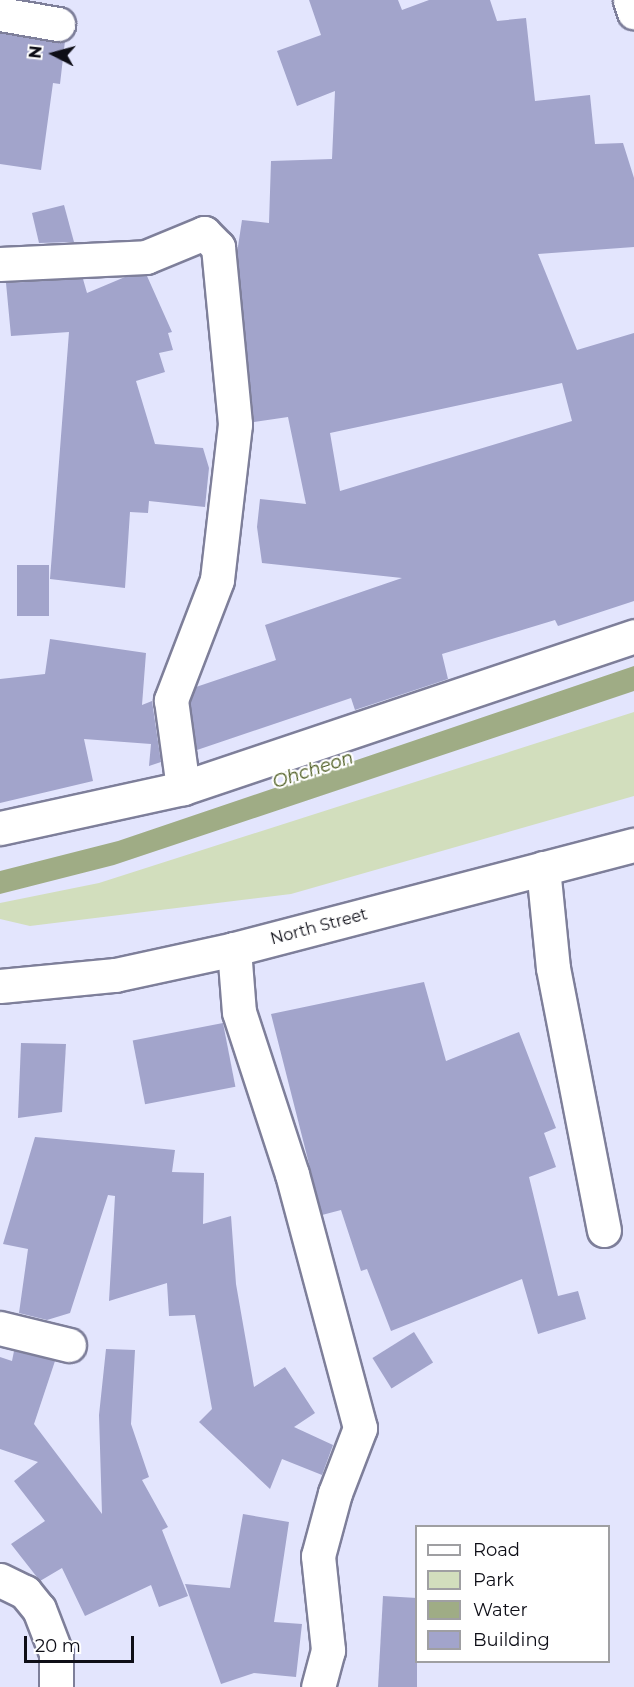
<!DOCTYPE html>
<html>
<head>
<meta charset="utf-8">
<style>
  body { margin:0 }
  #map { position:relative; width:634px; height:1687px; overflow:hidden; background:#e3e5fd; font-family:Montserrat,sans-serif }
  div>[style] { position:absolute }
  .green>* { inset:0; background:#d2debd }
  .water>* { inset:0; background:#9fac85 }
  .building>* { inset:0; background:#a2a4cb; transform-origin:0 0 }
  .roads { filter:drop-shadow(2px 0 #7e7f9a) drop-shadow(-2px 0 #7e7f9a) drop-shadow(0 2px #7e7f9a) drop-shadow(0 -2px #7e7f9a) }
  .minor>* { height:33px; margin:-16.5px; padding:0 16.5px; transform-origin:16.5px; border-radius:16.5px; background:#fff }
  .major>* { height:33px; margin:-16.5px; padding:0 16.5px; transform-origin:16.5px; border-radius:16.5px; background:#fff }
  span { translate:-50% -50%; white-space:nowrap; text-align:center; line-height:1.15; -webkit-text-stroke:4.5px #fff; paint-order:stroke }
  .street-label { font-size:16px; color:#0e0e17 }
  .water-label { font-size:18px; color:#47571b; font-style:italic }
  .legend { position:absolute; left:415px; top:1525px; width:195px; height:138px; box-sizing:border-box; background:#fff; border:2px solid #9f9fa2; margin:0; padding:8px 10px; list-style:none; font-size:18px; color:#0e0e17 }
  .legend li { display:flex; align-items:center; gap:12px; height:30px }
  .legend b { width:30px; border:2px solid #9f9fa2 }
  .north { position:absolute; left:24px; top:24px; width:60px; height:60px; -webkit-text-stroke:4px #fff; paint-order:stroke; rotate:276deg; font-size:16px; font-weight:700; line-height:24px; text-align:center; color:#0e0e17 }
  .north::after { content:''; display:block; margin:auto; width:21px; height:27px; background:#0e0e17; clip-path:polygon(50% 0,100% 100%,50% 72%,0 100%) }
  .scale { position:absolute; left:24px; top:1636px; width:110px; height:27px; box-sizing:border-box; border:3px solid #0e0e17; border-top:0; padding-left:8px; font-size:18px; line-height:21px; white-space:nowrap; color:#0e0e17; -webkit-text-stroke:4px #fff; paint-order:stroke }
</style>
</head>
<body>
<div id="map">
  <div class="green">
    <div style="clip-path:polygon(634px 712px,634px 796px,291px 894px,30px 926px,0 919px,0 903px,99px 883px)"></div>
  </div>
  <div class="water">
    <div style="clip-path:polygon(634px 666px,634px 691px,114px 865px,0 894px,0 871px,118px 841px)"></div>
  </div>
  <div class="building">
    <div style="clip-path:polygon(evenodd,309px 0,398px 0,402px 10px,429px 0,490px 0,497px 21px,526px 18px,535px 101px,590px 95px,595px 144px,623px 143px,634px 178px,634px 247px,538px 254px,577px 350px,634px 333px,634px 601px,558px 626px,555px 620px,442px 654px,448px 679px,355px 710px,351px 698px,197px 750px,190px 702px,196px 687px,276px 660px,265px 625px,402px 578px,262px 563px,257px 527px,260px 499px,306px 504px,288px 417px,254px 422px,237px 253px,242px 220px,269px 223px,271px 161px,332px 159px,335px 91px,297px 106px,277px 51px,321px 35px,309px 0,562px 383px,572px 421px,340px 491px,330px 433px,562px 383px)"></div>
    <div style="clip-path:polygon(0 33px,65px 41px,60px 84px,53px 83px,41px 170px,0 164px)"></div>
    <div style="clip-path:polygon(64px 205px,74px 242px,39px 243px,32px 213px)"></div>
    <div style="clip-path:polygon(147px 276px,172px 332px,168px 333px,173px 350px,159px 353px,165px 372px,136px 381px,155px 444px,203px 448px,209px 468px,205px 507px,149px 501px,148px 513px,130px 512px,125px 588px,50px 579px,69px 332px,11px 336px,6px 283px,83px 279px,87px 293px,125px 277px)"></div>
    <div style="left:17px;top:565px;width:32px;height:51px"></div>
    <div style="clip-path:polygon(50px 639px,146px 653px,142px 705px,152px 701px,161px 762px,149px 766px,151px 744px,84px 739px,93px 781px,0 803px,0 679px,45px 674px)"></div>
    <div style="clip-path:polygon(424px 982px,446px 1061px,519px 1032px,556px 1128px,544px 1133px,556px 1167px,529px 1177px,558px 1296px,578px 1291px,586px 1319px,538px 1334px,522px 1279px,391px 1331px,367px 1269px,361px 1271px,341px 1210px,322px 1215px,271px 1014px)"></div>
    <div style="left:223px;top:1023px;width:65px;height:92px;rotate:79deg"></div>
    <div style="clip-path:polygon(21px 1043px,66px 1044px,62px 1112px,18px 1118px)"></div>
    <div style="clip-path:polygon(35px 1137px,175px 1150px,172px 1172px,204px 1173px,203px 1224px,231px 1216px,236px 1284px,254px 1387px,285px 1367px,315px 1413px,294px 1427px,333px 1445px,322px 1475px,282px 1459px,270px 1489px,199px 1422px,212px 1409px,195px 1315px,169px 1316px,167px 1283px,109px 1301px,115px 1196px,108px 1195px,70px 1313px,47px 1320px,19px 1313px,28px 1249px,3px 1244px)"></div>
    <div style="left:414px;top:1332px;width:36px;height:49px;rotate:58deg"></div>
    <div style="clip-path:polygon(106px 1349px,135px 1350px,131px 1424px,149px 1477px,142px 1480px,168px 1527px,162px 1530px,188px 1596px,159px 1607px,151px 1585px,85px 1616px,62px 1568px,40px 1581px,11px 1544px,45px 1521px,14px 1481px,38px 1462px,0 1449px,0 1357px,12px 1361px,14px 1351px,55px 1361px,34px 1424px,102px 1514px,99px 1415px)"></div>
    <div style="clip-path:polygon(243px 1514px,289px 1522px,274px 1622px,302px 1624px,296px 1677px,254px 1673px,221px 1684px,185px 1584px,230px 1588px)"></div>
    <div style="clip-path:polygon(383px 1596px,417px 1598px,417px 1687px,378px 1687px)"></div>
  </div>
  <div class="roads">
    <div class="minor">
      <div style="left:630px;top:0;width:13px;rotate:72deg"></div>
      <div style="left:0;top:14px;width:59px;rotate:9.8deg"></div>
      <div style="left:0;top:264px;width:146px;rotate:-2.7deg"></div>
      <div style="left:146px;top:257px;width:63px;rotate:-22.5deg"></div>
      <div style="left:204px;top:233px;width:20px;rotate:45deg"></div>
      <div style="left:218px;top:247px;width:178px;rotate:84.5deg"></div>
      <div style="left:235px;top:424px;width:157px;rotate:96.6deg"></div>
      <div style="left:217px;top:580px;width:129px;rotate:111deg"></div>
      <div style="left:171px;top:700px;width:89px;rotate:82.2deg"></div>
      <div style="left:0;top:828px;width:187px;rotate:-12.3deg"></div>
      <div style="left:183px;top:788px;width:476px;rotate:-18.6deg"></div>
      <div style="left:543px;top:868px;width:100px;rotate:84.3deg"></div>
      <div style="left:553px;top:968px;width:267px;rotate:79deg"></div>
      <div style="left:234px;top:949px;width:63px;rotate:85.5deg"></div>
      <div style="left:239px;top:1012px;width:170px;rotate:71.9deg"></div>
      <div style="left:292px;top:1174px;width:263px;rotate:75deg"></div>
      <div style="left:360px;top:1428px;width:70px;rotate:111deg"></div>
      <div style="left:335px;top:1493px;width:65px;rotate:105.1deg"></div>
      <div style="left:318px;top:1556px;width:95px;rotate:83.9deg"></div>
      <div style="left:328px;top:1650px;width:38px;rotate:105deg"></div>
      <div style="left:0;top:1328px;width:71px;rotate:13.8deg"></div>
      <div style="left:0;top:1580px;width:28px;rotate:26deg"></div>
      <div style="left:25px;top:1592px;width:22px;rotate:51deg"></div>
      <div style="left:39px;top:1609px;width:47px;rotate:68.9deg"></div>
      <div style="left:56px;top:1653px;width:34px;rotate:90deg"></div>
    </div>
    <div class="major">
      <div style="left:0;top:986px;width:116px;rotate:-5.5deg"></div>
      <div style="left:115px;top:975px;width:122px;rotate:-12.3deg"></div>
      <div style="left:234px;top:949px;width:413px;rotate:-14.6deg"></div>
    </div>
  </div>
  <div class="street-label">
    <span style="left:319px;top:927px;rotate:-15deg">North Street</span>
  </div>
  <div class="water-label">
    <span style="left:313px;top:770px;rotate:-18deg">Ohcheon</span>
  </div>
  <ul class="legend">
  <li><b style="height:8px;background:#fff"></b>Road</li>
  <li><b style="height:16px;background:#d2debd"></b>Park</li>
  <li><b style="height:16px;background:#9fac85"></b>Water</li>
  <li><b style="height:16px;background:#a2a4cb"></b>Building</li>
  </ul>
  <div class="north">N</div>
  <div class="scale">20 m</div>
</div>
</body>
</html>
